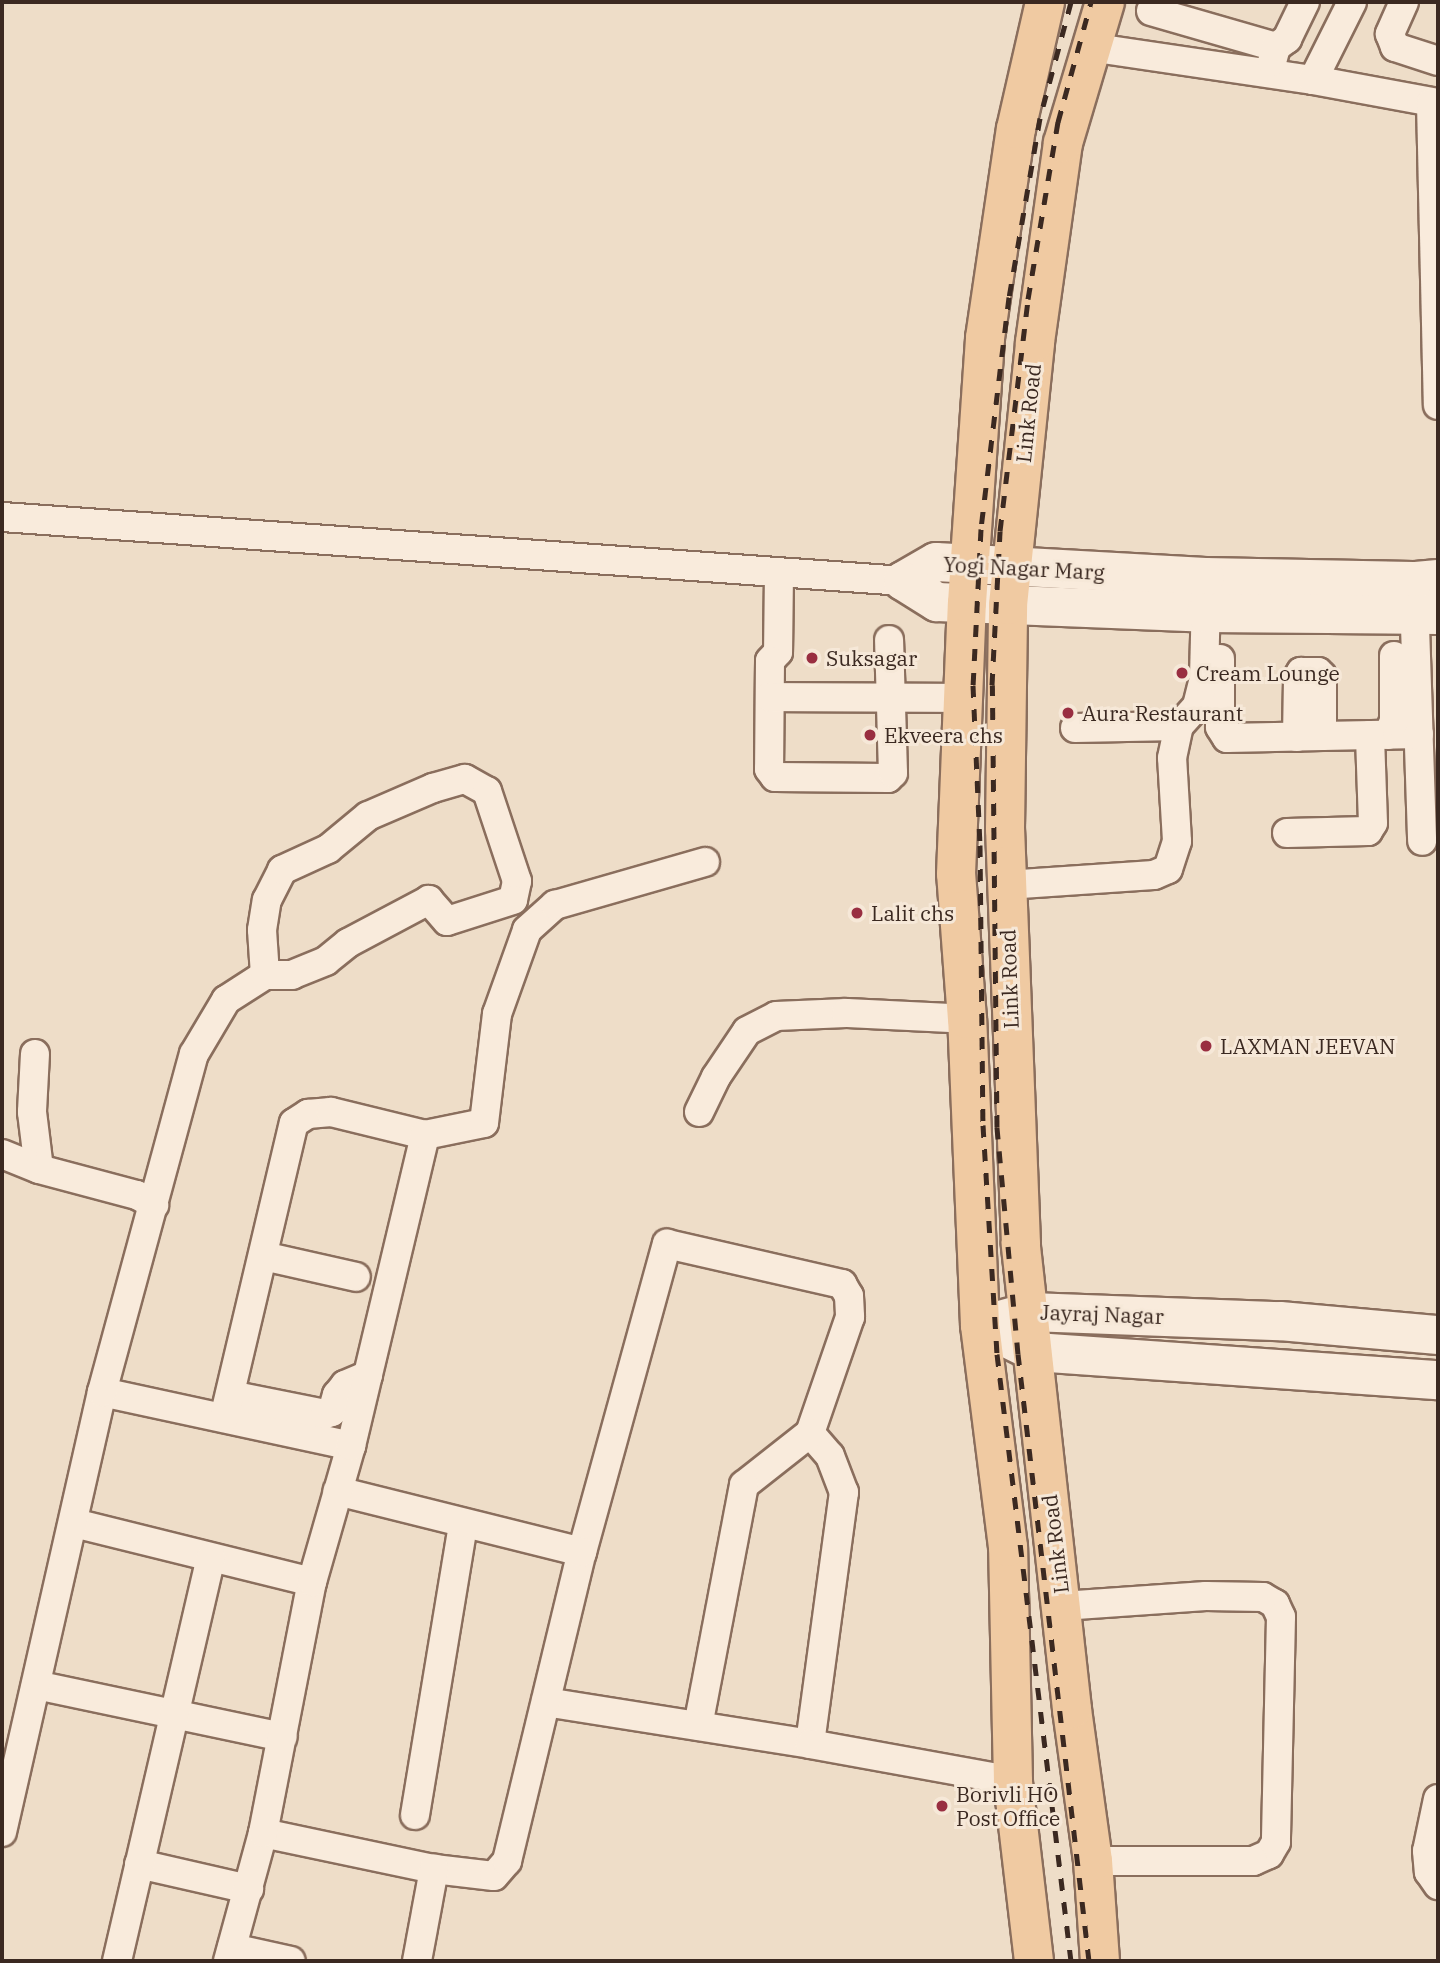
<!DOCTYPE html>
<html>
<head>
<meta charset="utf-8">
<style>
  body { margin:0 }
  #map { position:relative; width:1440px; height:1963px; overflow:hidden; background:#eeddc8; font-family:"IBM Plex Serif",serif }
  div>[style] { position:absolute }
  .roads { filter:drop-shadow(2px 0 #8a6e5d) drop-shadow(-2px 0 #8a6e5d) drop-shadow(0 2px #8a6e5d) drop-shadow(0 -2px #8a6e5d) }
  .street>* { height:28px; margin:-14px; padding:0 14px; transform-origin:14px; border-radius:14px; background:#f9ebdc }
  .secondary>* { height:38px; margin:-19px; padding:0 19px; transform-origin:19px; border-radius:19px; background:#f9ebdc }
  .primary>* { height:38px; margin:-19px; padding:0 19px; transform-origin:19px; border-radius:19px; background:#f0caa2 }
  .rail>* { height:5px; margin-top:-2.5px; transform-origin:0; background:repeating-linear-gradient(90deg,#3b2921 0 12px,transparent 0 24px) }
  .dots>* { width:19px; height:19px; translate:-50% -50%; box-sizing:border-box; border:4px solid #f6e8d8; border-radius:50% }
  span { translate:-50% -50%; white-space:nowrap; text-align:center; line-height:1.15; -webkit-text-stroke:6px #f6e8d8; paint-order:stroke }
  .street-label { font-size:21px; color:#3b2921 }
  .poi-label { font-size:21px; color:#3b2921 }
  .left { translate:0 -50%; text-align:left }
  .frame { position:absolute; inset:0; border:4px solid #3b2921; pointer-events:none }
</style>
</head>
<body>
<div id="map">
  <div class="roads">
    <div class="street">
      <div style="left:1404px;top:2px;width:35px;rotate:114deg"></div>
      <div style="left:1390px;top:34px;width:14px;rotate:69deg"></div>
      <div style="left:1395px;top:47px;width:45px;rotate:18deg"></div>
      <div style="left:1151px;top:11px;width:130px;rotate:16.1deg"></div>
      <div style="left:1089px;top:47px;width:226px;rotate:8.4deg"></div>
      <div style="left:1313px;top:80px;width:127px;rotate:10.4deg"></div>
      <div style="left:1272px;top:62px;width:16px;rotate:-75deg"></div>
      <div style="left:1276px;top:47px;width:14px;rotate:-36deg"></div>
      <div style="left:1287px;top:39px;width:41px;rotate:-64.1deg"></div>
      <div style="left:1313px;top:80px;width:87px;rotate:-63.4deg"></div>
      <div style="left:1431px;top:103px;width:302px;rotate:88.7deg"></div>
      <div style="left:2px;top:517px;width:903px;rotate:4.06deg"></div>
      <div style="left:779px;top:573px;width:79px;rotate:90.7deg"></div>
      <div style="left:778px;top:652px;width:12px;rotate:132deg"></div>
      <div style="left:770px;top:661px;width:108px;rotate:90.5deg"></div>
      <div style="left:769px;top:769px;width:10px;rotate:53deg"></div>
      <div style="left:775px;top:777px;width:113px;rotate:0.5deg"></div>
      <div style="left:888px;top:778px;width:7px;rotate:-45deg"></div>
      <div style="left:893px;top:773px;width:133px;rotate:-91.7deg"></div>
      <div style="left:1414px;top:596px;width:245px;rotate:88.1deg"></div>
      <div style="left:1220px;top:659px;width:68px;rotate:90deg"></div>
      <div style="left:1220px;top:727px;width:13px;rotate:58deg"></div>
      <div style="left:1227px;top:738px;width:192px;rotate:-1.2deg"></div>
      <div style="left:770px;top:697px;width:194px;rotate:0.3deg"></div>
      <div style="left:1075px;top:728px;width:104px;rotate:-1.1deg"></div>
      <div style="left:1388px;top:735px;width:15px;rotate:-67deg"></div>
      <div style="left:1394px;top:721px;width:65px;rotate:-90deg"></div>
      <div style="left:1297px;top:737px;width:60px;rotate:-89deg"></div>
      <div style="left:1298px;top:677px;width:6px;rotate:-59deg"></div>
      <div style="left:1301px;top:672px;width:17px"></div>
      <div style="left:1318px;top:672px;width:6px;rotate:45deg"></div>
      <div style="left:1322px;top:676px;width:60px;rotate:90deg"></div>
      <div style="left:1287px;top:833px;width:81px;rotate:-1.4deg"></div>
      <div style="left:1368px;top:831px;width:9px;rotate:-58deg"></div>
      <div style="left:1373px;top:823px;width:88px;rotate:-92deg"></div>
      <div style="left:1006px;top:885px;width:148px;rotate:-3.9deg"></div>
      <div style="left:1154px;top:875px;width:15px;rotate:-23deg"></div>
      <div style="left:1168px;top:869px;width:29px;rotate:-72deg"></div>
      <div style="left:1177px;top:841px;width:83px;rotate:-93.4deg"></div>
      <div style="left:1172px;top:758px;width:33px;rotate:-78deg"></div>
      <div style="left:1179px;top:726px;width:27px;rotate:-48deg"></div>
      <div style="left:1197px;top:706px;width:29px;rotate:-76deg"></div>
      <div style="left:1204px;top:678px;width:84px;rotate:-88.6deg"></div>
      <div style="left:35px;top:1054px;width:58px;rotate:93deg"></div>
      <div style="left:32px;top:1112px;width:57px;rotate:83deg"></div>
      <div style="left:699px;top:1112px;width:39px;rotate:-64deg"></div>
      <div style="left:716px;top:1077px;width:55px;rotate:-56deg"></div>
      <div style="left:747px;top:1031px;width:33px;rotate:-27deg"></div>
      <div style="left:776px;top:1016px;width:70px;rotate:-2.5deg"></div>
      <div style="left:846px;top:1013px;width:121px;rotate:2.8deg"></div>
      <div style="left:2px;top:1154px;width:40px;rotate:22deg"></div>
      <div style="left:39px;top:1169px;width:101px;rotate:14.9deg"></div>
      <div style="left:137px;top:1195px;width:20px;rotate:30deg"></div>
      <div style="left:263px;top:1256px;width:95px;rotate:12.7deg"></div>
      <div style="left:102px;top:1392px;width:255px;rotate:12.2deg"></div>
      <div style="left:230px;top:1395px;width:97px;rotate:11.3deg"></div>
      <div style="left:325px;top:1414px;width:7px;rotate:-16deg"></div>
      <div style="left:332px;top:1412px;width:18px;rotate:-74deg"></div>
      <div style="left:337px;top:1395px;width:13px;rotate:-51deg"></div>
      <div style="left:345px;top:1385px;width:25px;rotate:-23deg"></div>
      <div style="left:224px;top:1418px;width:303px;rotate:-76.7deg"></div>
      <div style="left:294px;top:1123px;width:17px;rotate:-33deg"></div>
      <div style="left:308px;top:1114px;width:23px;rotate:-5deg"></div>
      <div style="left:331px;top:1112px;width:97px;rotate:13.7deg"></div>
      <div style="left:810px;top:1433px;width:30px;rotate:49deg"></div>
      <div style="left:830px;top:1456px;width:39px;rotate:69deg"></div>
      <div style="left:844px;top:1492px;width:254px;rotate:97.7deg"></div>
      <div style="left:74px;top:1523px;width:245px;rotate:13.9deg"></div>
      <div style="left:582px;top:1552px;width:320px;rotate:-74.6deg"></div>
      <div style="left:667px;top:1244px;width:180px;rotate:12.9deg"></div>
      <div style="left:842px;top:1284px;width:14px;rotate:60deg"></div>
      <div style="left:849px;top:1296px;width:21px;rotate:87deg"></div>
      <div style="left:850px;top:1317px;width:123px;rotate:109deg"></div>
      <div style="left:810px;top:1433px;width:84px;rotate:141.8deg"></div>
      <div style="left:744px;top:1485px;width:245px;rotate:100.8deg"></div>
      <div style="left:1062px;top:1606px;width:144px;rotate:-4deg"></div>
      <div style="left:1206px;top:1596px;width:57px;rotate:1deg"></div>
      <div style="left:1263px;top:1597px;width:14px;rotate:30deg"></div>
      <div style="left:1275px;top:1604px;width:14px;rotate:65deg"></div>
      <div style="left:1281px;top:1617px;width:225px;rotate:91.3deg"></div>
      <div style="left:1276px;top:1842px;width:14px;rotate:120deg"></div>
      <div style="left:1269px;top:1854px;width:17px;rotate:156deg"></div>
      <div style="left:1253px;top:1861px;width:160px;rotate:180deg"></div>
      <div style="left:36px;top:1685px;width:252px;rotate:11.9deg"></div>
      <div style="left:546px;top:1702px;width:267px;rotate:9deg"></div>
      <div style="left:810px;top:1744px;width:206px;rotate:10.3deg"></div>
      <div style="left:1438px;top:1799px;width:53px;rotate:101.9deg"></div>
      <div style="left:1427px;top:1851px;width:21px;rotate:85deg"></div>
      <div style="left:1429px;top:1872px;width:16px;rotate:55deg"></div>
      <div style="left:415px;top:1815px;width:295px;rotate:-80.6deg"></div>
      <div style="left:2px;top:1832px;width:451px;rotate:-77.2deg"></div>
      <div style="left:102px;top:1392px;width:350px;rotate:-74.8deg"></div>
      <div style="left:194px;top:1054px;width:63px;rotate:-59.3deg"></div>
      <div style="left:226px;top:1000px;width:46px;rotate:-32.7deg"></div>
      <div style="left:265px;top:975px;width:45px;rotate:-93.8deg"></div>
      <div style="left:262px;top:930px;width:30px;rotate:-81deg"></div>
      <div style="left:267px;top:900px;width:34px;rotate:-63deg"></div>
      <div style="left:282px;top:870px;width:51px;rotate:-24.5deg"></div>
      <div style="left:328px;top:849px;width:52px;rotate:-39.5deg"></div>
      <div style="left:368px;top:816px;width:71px;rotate:-23.3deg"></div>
      <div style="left:433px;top:788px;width:33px;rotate:-16deg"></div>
      <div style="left:465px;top:779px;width:25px;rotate:29deg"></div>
      <div style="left:487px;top:791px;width:95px;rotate:71.6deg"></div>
      <div style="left:517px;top:881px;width:19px;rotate:102deg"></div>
      <div style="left:513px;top:900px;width:69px;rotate:162.3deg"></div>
      <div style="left:447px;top:921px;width:28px;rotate:-131deg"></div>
      <div style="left:429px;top:900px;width:92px;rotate:152deg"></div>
      <div style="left:348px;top:943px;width:28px;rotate:141deg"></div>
      <div style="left:326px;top:961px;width:37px;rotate:158deg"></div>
      <div style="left:292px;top:975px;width:27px;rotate:180deg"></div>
      <div style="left:263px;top:1833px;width:175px;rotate:11.9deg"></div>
      <div style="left:434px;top:1869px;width:60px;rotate:6.7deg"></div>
      <div style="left:494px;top:1876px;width:20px;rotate:-49deg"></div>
      <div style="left:507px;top:1861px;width:318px;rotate:-76.4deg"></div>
      <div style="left:582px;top:1552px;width:252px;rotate:-166deg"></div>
      <div style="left:139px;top:1864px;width:113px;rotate:12.8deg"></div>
      <div style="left:232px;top:1948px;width:60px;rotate:12.4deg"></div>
      <div style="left:117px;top:1961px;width:414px;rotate:-76.9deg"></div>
      <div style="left:228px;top:1961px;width:133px;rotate:-74.7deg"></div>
      <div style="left:263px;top:1833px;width:256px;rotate:-79deg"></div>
      <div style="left:312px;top:1582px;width:141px;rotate:-74deg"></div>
      <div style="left:351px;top:1446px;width:320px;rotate:-76.6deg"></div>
      <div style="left:425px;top:1135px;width:60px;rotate:-11.5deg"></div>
      <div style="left:484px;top:1123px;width:110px;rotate:-83.2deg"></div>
      <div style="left:497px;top:1014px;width:89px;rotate:-70.3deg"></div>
      <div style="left:527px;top:930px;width:38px;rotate:-42deg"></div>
      <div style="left:555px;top:905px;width:156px;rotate:-16deg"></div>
      <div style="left:417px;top:1961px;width:94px;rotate:-79.5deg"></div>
    </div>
    <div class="secondary">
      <div style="left:1438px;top:579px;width:25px;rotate:175deg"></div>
      <div style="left:1413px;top:581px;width:208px;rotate:-178.9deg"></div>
      <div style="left:1205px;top:577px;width:269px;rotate:-176.8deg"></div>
      <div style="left:936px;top:562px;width:38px;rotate:150deg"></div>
      <div style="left:903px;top:581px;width:40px;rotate:32deg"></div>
      <div style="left:937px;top:602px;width:269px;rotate:2.3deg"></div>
      <div style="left:1206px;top:613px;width:232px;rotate:0.5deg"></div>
      <div style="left:996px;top:1321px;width:35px;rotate:-15deg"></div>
      <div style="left:1030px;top:1312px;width:250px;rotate:2.1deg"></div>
      <div style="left:1280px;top:1321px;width:159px;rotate:5.1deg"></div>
      <div style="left:980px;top:1325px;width:61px;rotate:26.1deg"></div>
      <div style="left:1035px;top:1352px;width:404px;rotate:4deg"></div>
    </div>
    <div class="primary">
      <div style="left:1034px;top:1961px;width:181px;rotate:-96.7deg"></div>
      <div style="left:1013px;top:1781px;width:234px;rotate:-91.2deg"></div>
      <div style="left:1008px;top:1547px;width:224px;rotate:-97.2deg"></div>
      <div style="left:980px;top:1325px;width:306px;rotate:-92.4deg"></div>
      <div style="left:967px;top:1019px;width:145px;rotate:-94.3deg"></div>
      <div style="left:956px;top:874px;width:271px;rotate:-87.7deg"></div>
      <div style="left:967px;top:603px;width:266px;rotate:-86.1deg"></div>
      <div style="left:985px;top:338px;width:211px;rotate:-81.6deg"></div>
      <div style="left:1016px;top:129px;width:130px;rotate:-77.1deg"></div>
      <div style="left:1100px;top:1961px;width:100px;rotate:-94deg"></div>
      <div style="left:1093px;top:1861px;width:153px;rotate:-97.9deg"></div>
      <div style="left:1072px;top:1709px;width:468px;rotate:-96.3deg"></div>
      <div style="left:1021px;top:1244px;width:415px;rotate:-92.2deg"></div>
      <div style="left:1005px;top:829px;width:224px;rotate:-89.2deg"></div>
      <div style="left:1008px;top:605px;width:264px;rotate:-84.1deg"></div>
      <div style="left:1035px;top:342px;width:201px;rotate:-82deg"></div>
      <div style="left:1063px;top:143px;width:147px;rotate:-73.4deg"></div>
    </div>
  </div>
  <div class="rail">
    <div style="left:1071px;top:2px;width:120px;rotate:105deg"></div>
    <div style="left:1040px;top:118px;width:182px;rotate:99.8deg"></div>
    <div style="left:1009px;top:297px;width:234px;rotate:96.9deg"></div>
    <div style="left:981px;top:529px;width:156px;rotate:92.9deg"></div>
    <div style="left:973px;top:685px;width:160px;rotate:87.5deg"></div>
    <div style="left:980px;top:845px;width:280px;rotate:89.4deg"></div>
    <div style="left:983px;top:1125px;width:229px;rotate:86.5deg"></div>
    <div style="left:997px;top:1354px;width:611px;rotate:83.05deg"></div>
    <div style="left:1089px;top:1961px;width:611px;rotate:-96.67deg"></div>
    <div style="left:1018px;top:1354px;width:228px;rotate:-95.3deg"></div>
    <div style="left:997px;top:1127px;width:442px;rotate:-90.6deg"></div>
    <div style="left:992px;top:685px;width:154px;rotate:-87deg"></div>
    <div style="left:1000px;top:531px;width:234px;rotate:-83.1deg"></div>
    <div style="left:1028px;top:299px;width:180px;rotate:-80.4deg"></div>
    <div style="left:1058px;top:122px;width:124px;rotate:-74.6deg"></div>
  </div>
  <div class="dots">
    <div style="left:812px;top:658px;background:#992e41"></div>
    <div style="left:1182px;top:673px;background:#992e41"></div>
    <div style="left:1068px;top:713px;background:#992e41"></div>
    <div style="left:870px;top:735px;background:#992e41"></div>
    <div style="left:857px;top:913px;background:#992e41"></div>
    <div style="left:1206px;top:1046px;background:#992e41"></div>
    <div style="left:942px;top:1806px;background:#992e41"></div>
  </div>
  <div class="street-label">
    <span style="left:1028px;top:413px;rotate:-84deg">Link Road</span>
    <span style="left:1024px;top:568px;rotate:3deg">Yogi Nagar Marg</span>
    <span style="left:1009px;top:979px;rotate:-92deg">Link Road</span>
    <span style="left:1102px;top:1314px;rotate:2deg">Jayraj Nagar</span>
    <span style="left:1055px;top:1544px;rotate:-97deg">Link Road</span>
  </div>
  <div class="poi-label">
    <span class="left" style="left:826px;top:658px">Suksagar</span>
    <span class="left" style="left:1196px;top:673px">Cream Lounge</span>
    <span class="left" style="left:1082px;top:713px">Aura Restaurant</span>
    <span class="left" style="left:884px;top:735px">Ekveera chs</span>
    <span class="left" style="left:871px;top:913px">Lalit chs</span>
    <span class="left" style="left:1220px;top:1046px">LAXMAN JEEVAN</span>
    <span class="left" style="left:956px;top:1806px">Borivli HO<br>Post Office</span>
  </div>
  <div class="frame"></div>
</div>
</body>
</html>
